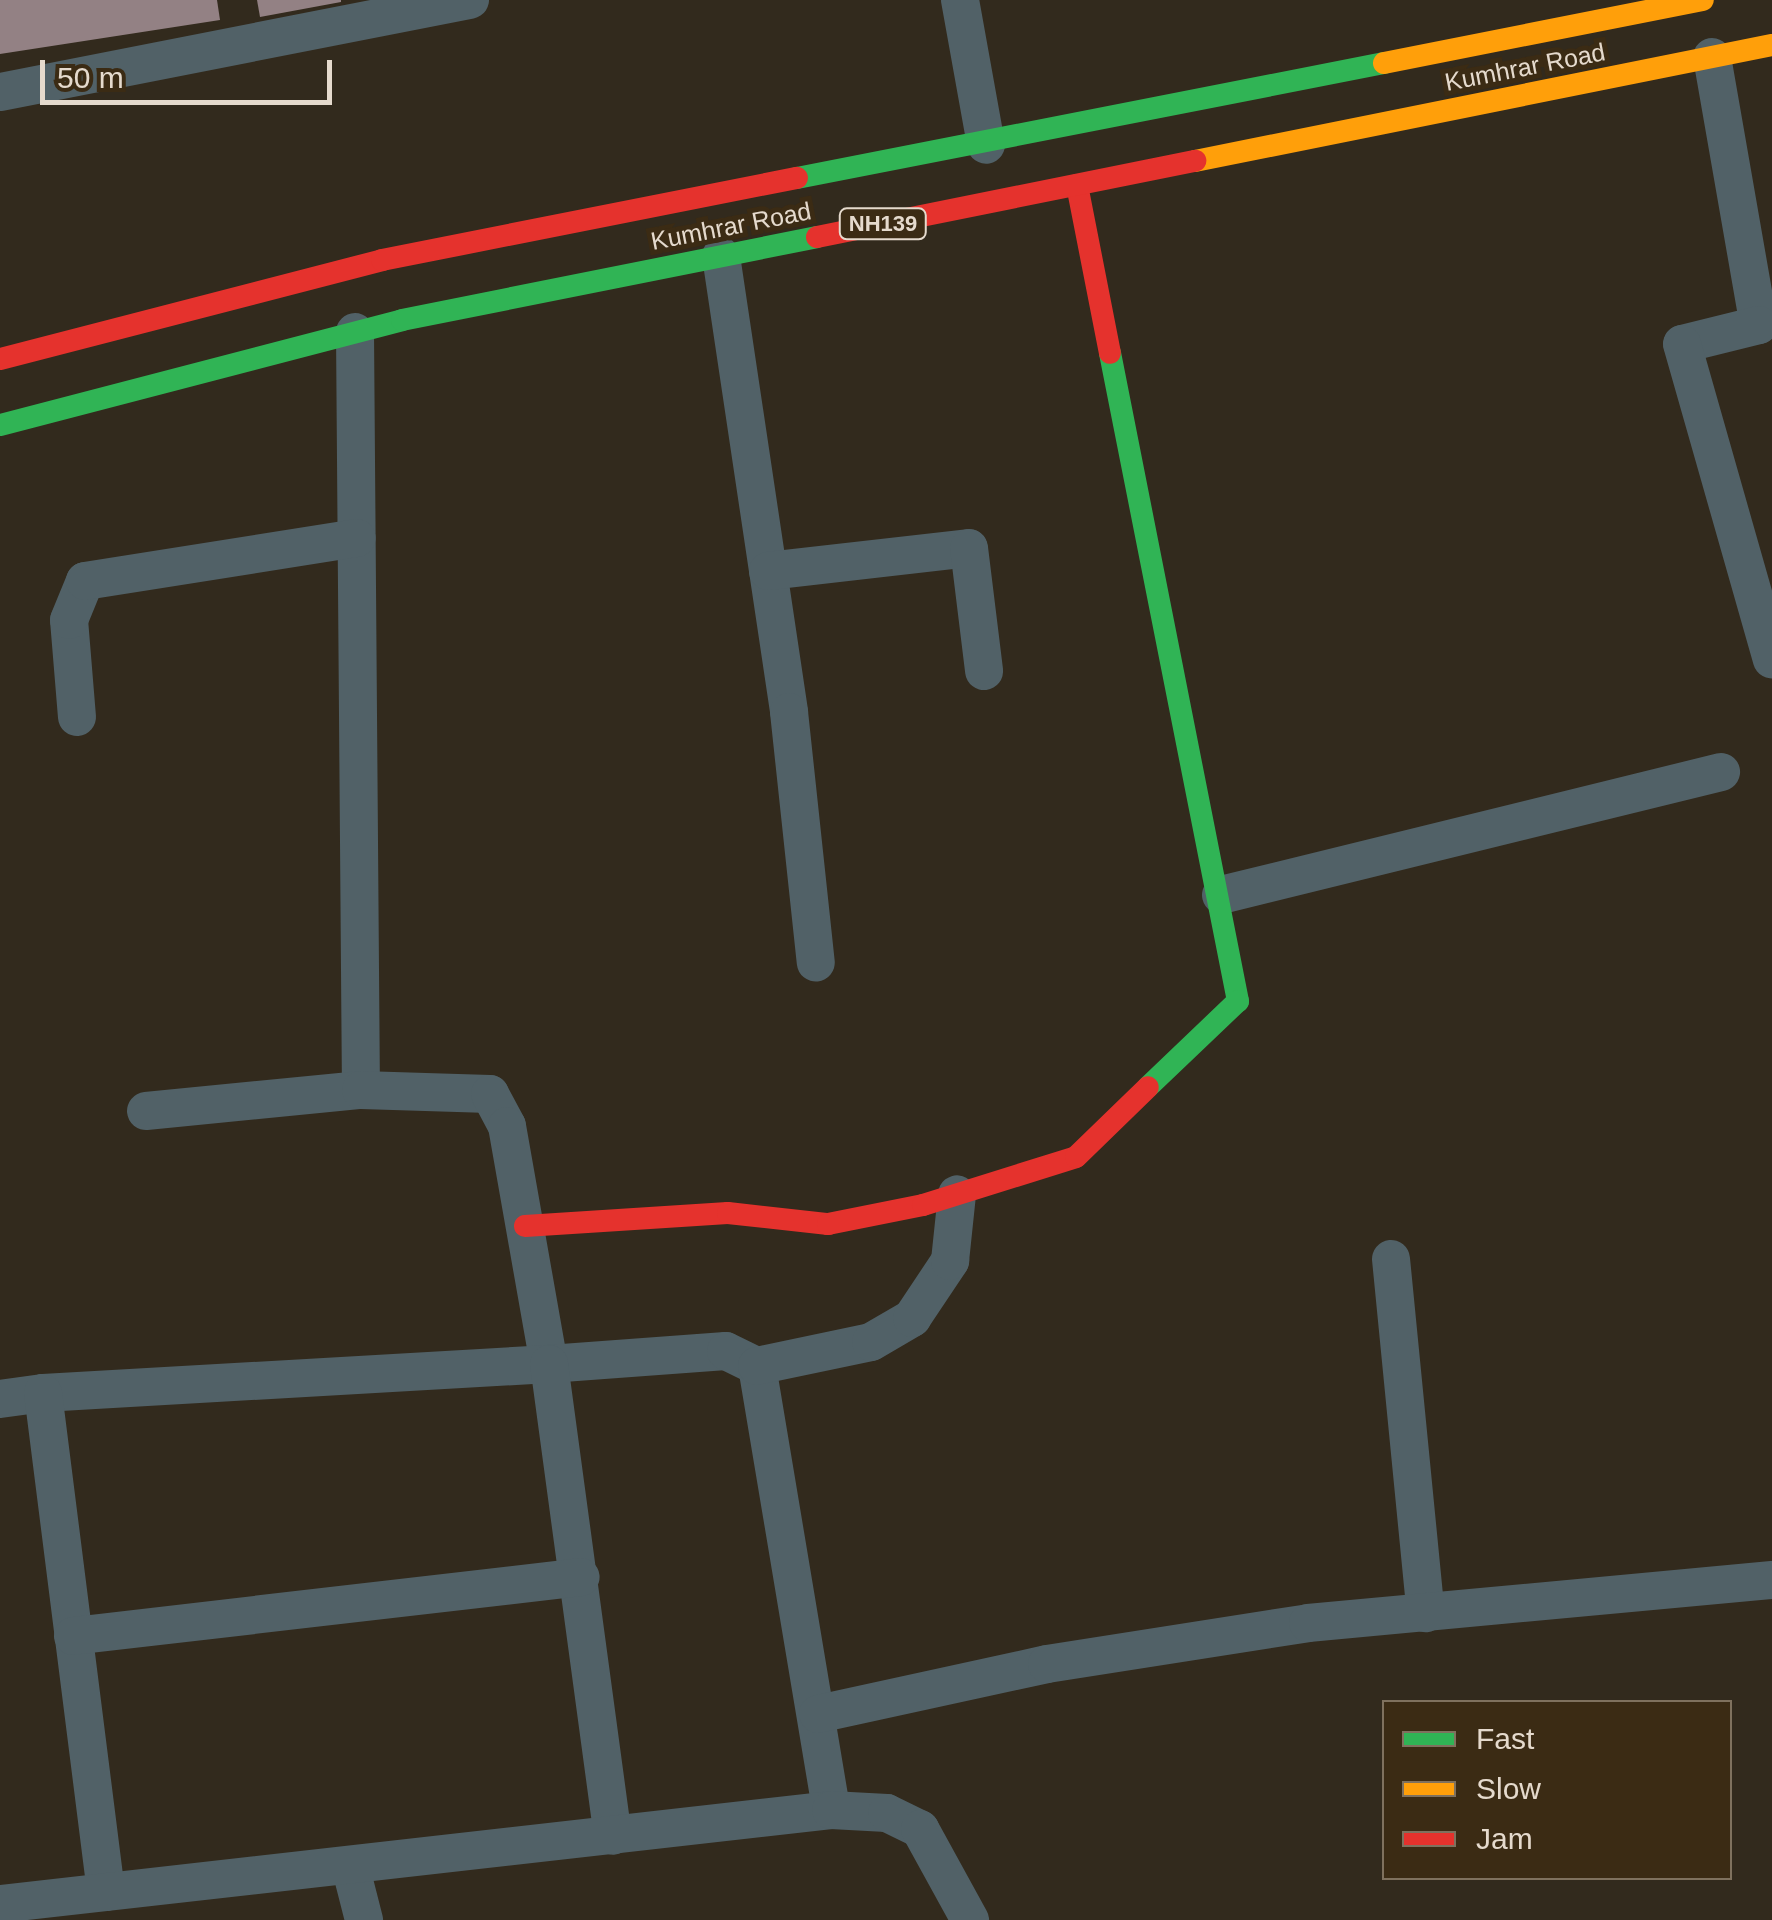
<!DOCTYPE html>
<html>
<head>
<meta charset="utf-8">
<style>
  body { margin:0 }
  #map { position:relative; width:1772px; height:1920px; overflow:hidden; background:#322a1d; font-family:Arial,sans-serif }
  div>[style] { position:absolute }
  .building>* { inset:0; background:#938184 }
  .street>* { height:38px; margin:-19px; padding:0 19px; transform-origin:19px; border-radius:19px; background:#516167 }
  .fast>* { height:22px; margin:-11px; padding:0 11px; transform-origin:11px; border-radius:11px; background:#30b455 }
  .slow>* { height:22px; margin:-11px; padding:0 11px; transform-origin:11px; border-radius:11px; background:#ff9f0a }
  .jam>* { height:22px; margin:-11px; padding:0 11px; transform-origin:11px; border-radius:11px; background:#e5322d }
  span { translate:-50% -50%; white-space:nowrap; text-align:center; line-height:1.15; -webkit-text-stroke:10px #3b2b14; paint-order:stroke }
  .shield-label span { padding:2px 8px; background:#3b2b14; border:2px solid; border-radius:8px; -webkit-text-stroke-width:0 }
  .shield-label { font-size:22px; color:#e5dacd; font-weight:700 }
  .street-label { font-size:25px; color:#e5dacd }
  .legend { position:absolute; left:1382px; top:1700px; width:350px; height:180px; box-sizing:border-box; background:#3b2b14; border:2px solid #7f715e; margin:0; padding:12px 18px; list-style:none; font-size:30px; color:#e5dacd }
  .legend li { display:flex; align-items:center; gap:20px; height:50px }
  .legend b { width:50px; border:2px solid #7f715e }
  .scale { position:absolute; left:40px; top:60px; width:292px; height:45px; box-sizing:border-box; border:5px solid #e5dacd; border-top:0; padding-left:12px; font-size:30px; line-height:35px; white-space:nowrap; color:#e5dacd; -webkit-text-stroke:8px #3b2b14; paint-order:stroke }
</style>
</head>
<body>
<div id="map">
  <div class="building">
    <div style="clip-path:polygon(0 0,217px 0,220px 20px,0 54px)"></div>
    <div style="clip-path:polygon(257px 0,341px 0,341px 2px,260px 17px)"></div>
  </div>
  <div class="street">
    <div style="left:960px;top:0;width:147px;rotate:79.8deg"></div>
    <div style="left:1712px;top:57px;width:272px;rotate:80.1deg"></div>
    <div style="left:1759px;top:325px;width:79px;rotate:166.1deg"></div>
    <div style="left:1682px;top:344px;width:328px;rotate:74.1deg"></div>
    <div style="left:0;top:92px;width:479px;rotate:-11.1deg"></div>
    <div style="left:721px;top:256px;width:461px;rotate:81.5deg"></div>
    <div style="left:789px;top:712px;width:252px;rotate:83.9deg"></div>
    <div style="left:355px;top:332px;width:758px;rotate:89.55deg"></div>
    <div style="left:768px;top:571px;width:202px;rotate:-6.5deg"></div>
    <div style="left:969px;top:548px;width:124px;rotate:83deg"></div>
    <div style="left:77px;top:717px;width:97px;rotate:-94.7deg"></div>
    <div style="left:69px;top:620px;width:42px;rotate:-67.7deg"></div>
    <div style="left:85px;top:581px;width:275px;rotate:-9deg"></div>
    <div style="left:1221px;top:895px;width:515px;rotate:-13.82deg"></div>
    <div style="left:146px;top:1111px;width:216px;rotate:-5.6deg"></div>
    <div style="left:361px;top:1090px;width:129px;rotate:1.8deg"></div>
    <div style="left:490px;top:1094px;width:36px;rotate:62deg"></div>
    <div style="left:507px;top:1126px;width:242px;rotate:80deg"></div>
    <div style="left:549px;top:1364px;width:177px;rotate:-4.2deg"></div>
    <div style="left:726px;top:1351px;width:34px;rotate:26deg"></div>
    <div style="left:757px;top:1366px;width:450px;rotate:80.5deg"></div>
    <div style="left:1391px;top:1259px;width:356px;rotate:84.4deg"></div>
    <div style="left:757px;top:1366px;width:116px;rotate:-11.9deg"></div>
    <div style="left:871px;top:1342px;width:48px;rotate:-30.3deg"></div>
    <div style="left:912px;top:1318px;width:69px;rotate:-56.3deg"></div>
    <div style="left:950px;top:1261px;width:67px;rotate:-84deg"></div>
    <div style="left:43px;top:1393px;width:507px;rotate:-3.28deg"></div>
    <div style="left:549px;top:1364px;width:476px;rotate:82.3deg"></div>
    <div style="left:0;top:1399px;width:43px;rotate:-7.9deg"></div>
    <div style="left:43px;top:1393px;width:503px;rotate:82.8deg"></div>
    <div style="left:73px;top:1636px;width:511px;rotate:-6.62deg"></div>
    <div style="left:818px;top:1714px;width:234px;rotate:-12.3deg"></div>
    <div style="left:1047px;top:1664px;width:264px;rotate:-8.9deg"></div>
    <div style="left:1308px;top:1623px;width:466px;rotate:-5.3deg"></div>
    <div style="left:350px;top:1865px;width:57px;rotate:75.7deg"></div>
    <div style="left:0;top:1904px;width:836px;rotate:-6.45deg"></div>
    <div style="left:831px;top:1810px;width:56px;rotate:3.1deg"></div>
    <div style="left:887px;top:1813px;width:37px;rotate:26deg"></div>
    <div style="left:920px;top:1829px;width:104px;rotate:61.2deg"></div>
  </div>
  <div class="fast">
    <div style="left:797px;top:178px;width:598px;rotate:-11.08deg"></div>
    <div style="left:1110px;top:353px;width:661px;rotate:78.83deg"></div>
    <div style="left:1238px;top:1001px;width:124px;rotate:136.3deg"></div>
    <div style="left:0;top:425px;width:415px;rotate:-14.6deg"></div>
    <div style="left:402px;top:320px;width:423px;rotate:-11.3deg"></div>
  </div>
  <div class="slow">
    <div style="left:1384px;top:63px;width:325px;rotate:-11.2deg"></div>
    <div style="left:1195px;top:161px;width:589px;rotate:-11.37deg"></div>
  </div>
  <div class="jam">
    <div style="left:1077px;top:185px;width:171px;rotate:78.9deg"></div>
    <div style="left:817px;top:237px;width:386px;rotate:-11.4deg"></div>
    <div style="left:0;top:359px;width:395px;rotate:-14.5deg"></div>
    <div style="left:382px;top:260px;width:423px;rotate:-11.2deg"></div>
    <div style="left:525px;top:1226px;width:203px;rotate:-3.7deg"></div>
    <div style="left:728px;top:1213px;width:101px;rotate:6.3deg"></div>
    <div style="left:828px;top:1224px;width:97px;rotate:-11.3deg"></div>
    <div style="left:923px;top:1205px;width:160px;rotate:-17.4deg"></div>
    <div style="left:1076px;top:1157px;width:100px;rotate:-44.2deg"></div>
  </div>
  <div class="shield-label">
    <span style="left:883px;top:224px">NH139</span>
  </div>
  <div class="street-label">
    <span style="left:1525px;top:67px;rotate:-11deg">Kumhrar Road</span>
    <span style="left:731px;top:226px;rotate:-11deg">Kumhrar Road</span>
  </div>
  <ul class="legend">
  <li><b style="height:12px;background:#30b455"></b>Fast</li>
  <li><b style="height:12px;background:#ff9f0a"></b>Slow</li>
  <li><b style="height:12px;background:#e5322d"></b>Jam</li>
  </ul>
  <div class="scale">50 m</div>
</div>
</body>
</html>
